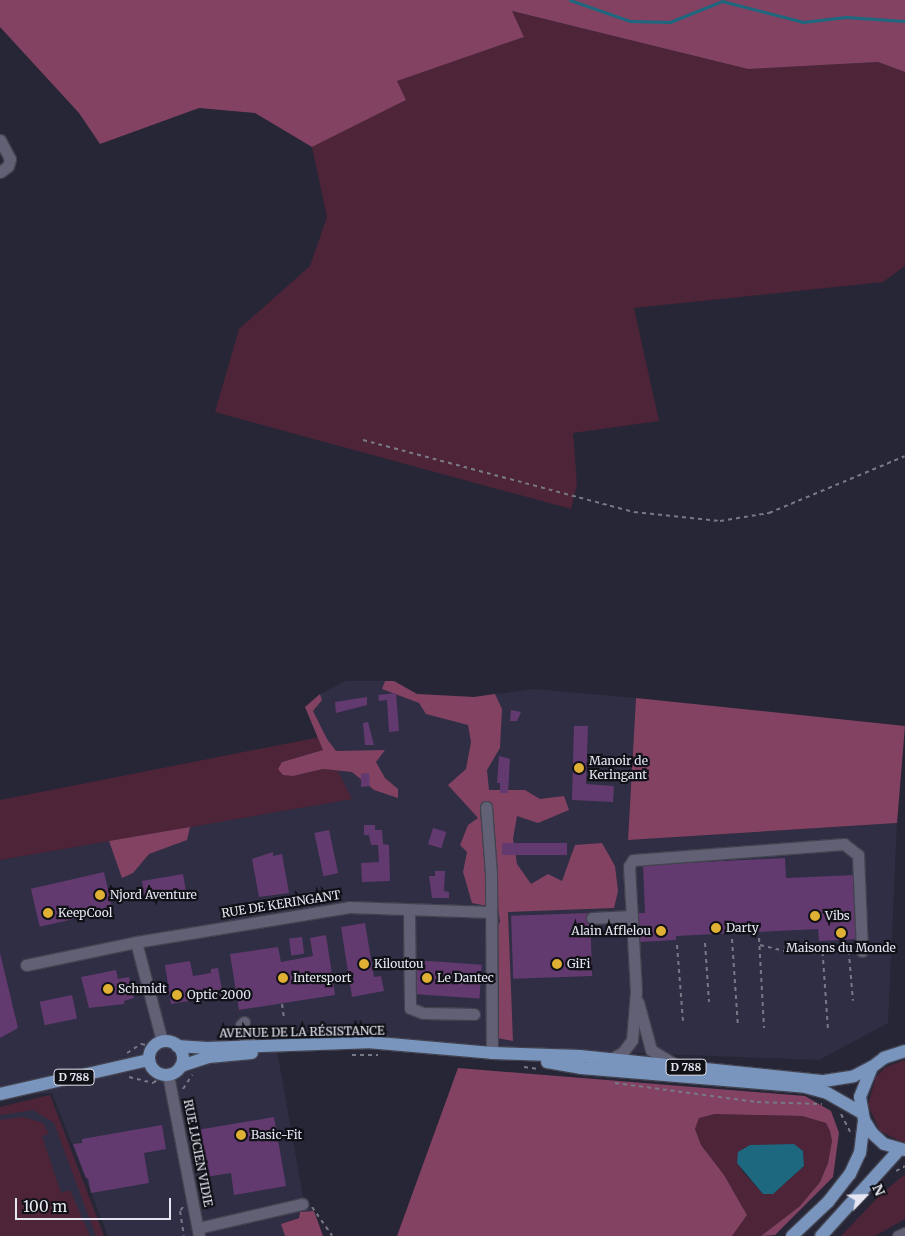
<!DOCTYPE html>
<html>
<head>
<meta charset="utf-8">
<style>
  body { margin:0 }
  #map { position:relative; width:905px; height:1236px; overflow:hidden; background:#262636; font-family:Merriweather,serif }
  div>[style] { position:absolute }
  .built>* { inset:0; background:#2f2e44 }
  .green>* { inset:0; background:#4d2438 }
  .forest>* { inset:0; background:#834262 }
  .water>* { inset:0; background:#1d687e }
  .stream>* { height:3px; margin:-1.5px; padding:0 1.5px; transform-origin:1.5px; border-radius:1.5px; background:#1d687e }
  .building>* { inset:0; background:#633a6f; transform-origin:0 0 }
  .path>* { height:2px; margin-top:-1px; transform-origin:0; background:repeating-linear-gradient(90deg,#787887 0 4px,transparent 0 8px) }
  .roads { filter:drop-shadow(1px 0 #434350) drop-shadow(-1px 0 #434350) drop-shadow(0 1px #434350) drop-shadow(0 -1px #434350) }
  .minor>* { height:11px; margin:-5.5px; padding:0 5.5px; transform-origin:5.5px; border-radius:5.5px; background:#616074 }
  .major>* { height:12px; margin:-6px; padding:0 6px; transform-origin:6px; border-radius:6px; background:#7995be }
  .major>.ring { margin:-6px; padding:0; box-sizing:content-box; background:none; border:12px solid #7995be; border-radius:50% }
  .dots>* { width:14px; height:14px; translate:-50% -50%; box-sizing:border-box; border:2px solid #101017; border-radius:50% }
  span { translate:-50% -50%; white-space:nowrap; text-align:center; line-height:1.15; -webkit-text-stroke:4.5px #101017; paint-order:stroke }
  .shield-label span { padding:1px 4px; background:#101017; border:1px solid; border-radius:4px; -webkit-text-stroke-width:0 }
  .shield-label { font-size:11px; color:#e6e6f2; font-weight:700 }
  .poi-label { font-size:12px; color:#e6e6f2 }
  .left { translate:0 -50%; text-align:left }
  .right { translate:-100% -50%; text-align:right }
  .street-label { font-size:12px; color:#e6e6f2 }
  .north { position:absolute; left:840px; top:1171px; width:50px; height:50px; -webkit-text-stroke:4px #101017; paint-order:stroke; rotate:66deg; font-size:14px; font-weight:700; line-height:20px; text-align:center; color:#e6e6f2 }
  .north::after { content:''; display:block; margin:auto; width:18px; height:22px; background:#e6e6f2; clip-path:polygon(50% 0,100% 100%,50% 72%,0 100%) }
  .scale { position:absolute; left:15px; top:1198px; width:156px; height:22px; box-sizing:border-box; border:2px solid #e6e6f2; border-top:0; padding-left:6px; font-size:15px; line-height:18px; white-space:nowrap; color:#e6e6f2; -webkit-text-stroke:4px #101017; paint-order:stroke }
</style>
</head>
<body>
<div id="map">
  <div class="built">
    <div style="clip-path:polygon(346px 681px,394px 681px,417px 694px,474px 697px,534px 689px,636px 698px,628px 840px,897px 823px,888px 1023px,819px 1060px,275px 1039px,304px 1202px,314px 1211px,300px 1212px,299px 1217px,281px 1224px,285px 1236px,108px 1236px,52px 1093px,0 1097px,0 860px,351px 799px,323px 750px,305px 707px,320px 694px)"></div>
    <div style="clip-path:polygon(50px 1095px,104px 1236px,0 1236px,0 1107px)"></div>
  </div>
  <div class="green">
    <div style="clip-path:polygon(511px 11px,748px 69px,878px 62px,905px 72px,905px 266px,883px 282px,634px 308px,659px 421px,573px 433px,577px 484px,571px 509px,215px 412px,239px 329px,310px 266px,327px 217px,312px 147px,406px 100px,396px 81px,524px 37px)"></div>
    <div style="clip-path:polygon(320px 737px,323px 750px,282px 762px,293px 776px,323px 769px,338px 771px,352px 799px,0 860px,0 800px)"></div>
    <div style="clip-path:polygon(905px 1060px,905px 1143px,904px 1143px,880px 1131px,868px 1105px,876px 1077px,886px 1067px)"></div>
    <div style="clip-path:polygon(50px 1095px,104px 1236px,96px 1236px,54px 1123px,33px 1110px,0 1115px,0 1107px)"></div>
    <div style="clip-path:polygon(evenodd,715px 1114px,802px 1116px,826px 1123px,830px 1131px,832px 1141px,828px 1163px,820px 1182px,800px 1206px,761px 1236px,732px 1236px,747px 1215px,724px 1175px,701px 1145px,695px 1129px,699px 1118px,715px 1114px,750px 1145px,794px 1145px,803px 1152px,804px 1166px,773px 1194px,763px 1194px,741px 1170px,750px 1145px)"></div>
    <div style="clip-path:polygon(23px 1117px,43px 1123px,49px 1134px,42px 1136px,61px 1193px,70px 1190px,90px 1236px,0 1236px,0 1120px)"></div>
    <div style="clip-path:polygon(905px 1174px,905px 1219px,875px 1236px,841px 1236px,881px 1194px)"></div>
  </div>
  <div class="forest">
    <div style="clip-path:polygon(0 0,905px 0,905px 72px,878px 62px,748px 69px,512px 11px,524px 37px,397px 81px,406px 100px,312px 147px,255px 113px,199px 108px,100px 144px,79px 113px,0 27px)"></div>
    <div style="clip-path:polygon(385px 681px,394px 681px,417px 694px,474px 697px,495px 694px,502px 709px,500px 748px,487px 770px,489px 790px,525px 790px,540px 799px,564px 796px,569px 810px,538px 823px,517px 816px,513px 839px,517px 864px,531px 884px,548px 874px,562px 881px,575px 845px,602px 843px,615px 866px,618px 891px,614px 908px,508px 912px,513px 1041px,492px 1037px,486px 937px,500px 922px,498px 908px,472px 903px,463px 872px,467px 852px,460px 845px,468px 825px,478px 818px,448px 785px,466px 769px,471px 742px,468px 725px,426px 714px,419px 703px,382px 689px)"></div>
    <div style="clip-path:polygon(320px 694px,322px 700px,313px 711px,327px 739px,336px 751px,385px 750px,376px 762px,385px 778px,398px 789px,398px 798px,374px 790px,352px 772px,323px 769px,293px 776px,283px 775px,278px 769px,282px 762px,323px 750px,305px 707px)"></div>
    <div style="clip-path:polygon(636px 698px,905px 726px,897px 823px,628px 840px)"></div>
    <div style="clip-path:polygon(190px 827px,187px 840px,149px 854px,133px 873px,122px 878px,109px 841px)"></div>
    <div style="clip-path:polygon(458px 1068px,805px 1096px,831px 1111px,839px 1133px,833px 1177px,775px 1235px,761px 1236px,800px 1206px,820px 1182px,828px 1163px,832px 1141px,830px 1131px,826px 1123px,802px 1116px,715px 1114px,699px 1118px,695px 1129px,701px 1145px,724px 1175px,747px 1215px,732px 1236px,397px 1236px)"></div>
    <div style="clip-path:polygon(314px 1211px,323px 1236px,285px 1236px,281px 1224px,299px 1218px,300px 1212px)"></div>
  </div>
  <div class="water">
    <div style="clip-path:polygon(794px 1144px,803px 1151px,804px 1166px,773px 1194px,763px 1194px,737px 1163px,738px 1152px,750px 1145px)"></div>
  </div>
  <div class="stream">
    <div style="left:570px;top:0;width:64px;rotate:19.3deg"></div>
    <div style="left:630px;top:21px;width:40px;rotate:1.4deg"></div>
    <div style="left:670px;top:22px;width:56px;rotate:-22deg"></div>
    <div style="left:722px;top:1px;width:84px;rotate:14.5deg"></div>
    <div style="left:803px;top:22px;width:43px;rotate:-6.6deg"></div>
    <div style="left:846px;top:17px;width:59px;rotate:3.9deg"></div>
  </div>
  <div class="building">
    <div style="clip-path:polygon(396px 693px,399px 731px,389px 732px,387px 700px,379px 701px,378px 695px)"></div>
    <div style="clip-path:polygon(367px 697px,367px 705px,336px 713px,335px 702px)"></div>
    <div style="clip-path:polygon(511px 710px,521px 712px,517px 721px,510px 721px)"></div>
    <div style="clip-path:polygon(368px 722px,374px 745px,365px 745px,363px 723px)"></div>
    <div style="clip-path:polygon(574px 726px,588px 726px,586px 784px,614px 786px,613px 802px,572px 800px)"></div>
    <div style="clip-path:polygon(499px 756px,510px 759px,508px 793px,500px 793px,500px 783px,497px 783px)"></div>
    <div style="clip-path:polygon(369px 773px,370px 786px,361px 787px,361px 774px)"></div>
    <div style="clip-path:polygon(364px 825px,375px 825px,375px 830px,382px 830px,383px 844px,389px 845px,390px 881px,362px 882px,361px 863px,379px 862px,378px 845px,371px 845px,369px 835px,364px 835px)"></div>
    <div style="left:433px;top:828px;width:14px;height:17px;rotate:17deg"></div>
    <div style="left:329px;top:830px;width:44px;height:15px;rotate:78deg"></div>
    <div style="left:567px;top:843px;width:12px;height:65px;rotate:90deg"></div>
    <div style="clip-path:polygon(273px 852px,273px 856px,282px 854px,289px 893px,259px 897px,252px 859px)"></div>
    <div style="clip-path:polygon(785px 858px,786px 878px,856px 875px,859px 939px,819px 941px,818px 929px,676px 936px,676px 940px,639px 942px,638px 913px,645px 913px,643px 865px)"></div>
    <div style="clip-path:polygon(435px 871px,445px 871px,444px 891px,449px 892px,449px 898px,432px 898px,429px 876px,435px 876px)"></div>
    <div style="left:104px;top:872px;width:39px;height:75px;rotate:77deg"></div>
    <div style="clip-path:polygon(183px 874px,187px 897px,145px 901px,142px 881px)"></div>
    <div style="left:590px;top:913px;width:63px;height:79px;rotate:88deg"></div>
    <div style="clip-path:polygon(365px 923px,374px 977px,381px 976px,384px 991px,352px 997px,341px 927px)"></div>
    <div style="clip-path:polygon(326px 935px,335px 995px,239px 1010px,230px 954px,278px 947px,281px 962px,313px 956px,310px 938px)"></div>
    <div style="left:302px;top:937px;width:17px;height:13px;rotate:83deg"></div>
    <div style="clip-path:polygon(0 953px,18px 1028px,0 1038px)"></div>
    <div style="left:415px;top:960px;width:67px;height:34px;rotate:4deg"></div>
    <div style="clip-path:polygon(190px 961px,193px 976px,211px 973px,211px 969px,218px 968px,223px 995px,171px 1004px,165px 965px)"></div>
    <div style="clip-path:polygon(116px 970px,118px 979px,129px 977px,134px 998px,124px 1001px,124px 1004px,89px 1008px,81px 977px)"></div>
    <div style="left:72px;top:995px;width:24px;height:33px;rotate:78deg"></div>
    <div style="clip-path:polygon(274px 1117px,286px 1186px,234px 1195px,231px 1173px,205px 1177px,197px 1130px)"></div>
    <div style="clip-path:polygon(162px 1125px,166px 1149px,144px 1153px,149px 1183px,91px 1193px,88px 1178px,86px 1178px,73px 1144px,82px 1143px,82px 1139px)"></div>
  </div>
  <div class="path">
    <div style="left:363px;top:440px;width:280px;rotate:14.9deg"></div>
    <div style="left:634px;top:512px;width:86px;rotate:6deg"></div>
    <div style="left:720px;top:521px;width:50px;rotate:-9.3deg"></div>
    <div style="left:769px;top:513px;width:147px;rotate:-22.7deg"></div>
    <div style="left:759px;top:938px;width:90px;rotate:86.8deg"></div>
    <div style="left:732px;top:939px;width:87px;rotate:86.1deg"></div>
    <div style="left:705px;top:943px;width:59px;rotate:86.1deg"></div>
    <div style="left:848px;top:943px;width:58px;rotate:85.1deg"></div>
    <div style="left:822px;top:944px;width:85px;rotate:86deg"></div>
    <div style="left:677px;top:945px;width:76px;rotate:85.5deg"></div>
    <div style="left:760px;top:945px;width:25px;rotate:14deg"></div>
    <div style="left:784px;top:951px;width:38px;rotate:-5deg"></div>
    <div style="left:282px;top:1004px;width:15px;rotate:82deg"></div>
    <div style="left:127px;top:1053px;width:17px;rotate:-33deg"></div>
    <div style="left:141px;top:1044px;width:11px;rotate:10deg"></div>
    <div style="left:352px;top:1055px;width:26px"></div>
    <div style="left:524px;top:1067px;width:15px;rotate:8deg"></div>
    <div style="left:129px;top:1077px;width:25px;rotate:14deg"></div>
    <div style="left:153px;top:1083px;width:5px;rotate:-37deg"></div>
    <div style="left:615px;top:1083px;width:143px;rotate:7.6deg"></div>
    <div style="left:757px;top:1102px;width:65px;rotate:1.8deg"></div>
    <div style="left:183px;top:1089px;width:17px;rotate:-57deg"></div>
    <div style="left:841px;top:1114px;width:20px;rotate:63deg"></div>
    <div style="left:896px;top:1171px;width:10px;rotate:-29deg"></div>
    <div style="left:183px;top:1207px;width:5px;rotate:127deg"></div>
    <div style="left:180px;top:1211px;width:25px;rotate:81deg"></div>
    <div style="left:312px;top:1207px;width:35px;rotate:55deg"></div>
  </div>
  <div class="roads">
    <div class="minor">
      <div style="left:0;top:140px;width:21px;rotate:62deg"></div>
      <div style="left:10px;top:159px;width:7px;rotate:106deg"></div>
      <div style="left:8px;top:166px;width:10px;rotate:143deg"></div>
      <div style="left:486px;top:807px;width:67px;rotate:85.7deg"></div>
      <div style="left:491px;top:874px;width:179px;rotate:89.7deg"></div>
      <div style="left:409px;top:911px;width:97px;rotate:89.4deg"></div>
      <div style="left:410px;top:1008px;width:14px;rotate:21deg"></div>
      <div style="left:423px;top:1013px;width:51px;rotate:1.1deg"></div>
      <div style="left:592px;top:918px;width:40px;rotate:-2.9deg"></div>
      <div style="left:136px;top:942px;width:216px;rotate:-9.3deg"></div>
      <div style="left:349px;top:907px;width:142px;rotate:2deg"></div>
      <div style="left:26px;top:965px;width:112px;rotate:-11.8deg"></div>
      <div style="left:136px;top:942px;width:102px;rotate:75.3deg"></div>
      <div style="left:638px;top:1002px;width:50px;rotate:74.8deg"></div>
      <div style="left:651px;top:1050px;width:29px;rotate:31deg"></div>
      <div style="left:244px;top:1022px;width:4px;rotate:135deg"></div>
      <div style="left:241px;top:1025px;width:11px;rotate:80deg"></div>
      <div style="left:243px;top:1036px;width:13px;rotate:42deg"></div>
      <div style="left:611px;top:1059px;width:14px;rotate:-30deg"></div>
      <div style="left:623px;top:1052px;width:15px;rotate:-53deg"></div>
      <div style="left:632px;top:1040px;width:49px;rotate:-85.3deg"></div>
      <div style="left:636px;top:991px;width:125px;rotate:-93.2deg"></div>
      <div style="left:629px;top:866px;width:7px;rotate:-56deg"></div>
      <div style="left:633px;top:860px;width:212px;rotate:-4.3deg"></div>
      <div style="left:844px;top:844px;width:18px;rotate:38deg"></div>
      <div style="left:858px;top:855px;width:96px;rotate:87.6deg"></div>
      <div style="left:168px;top:1075px;width:164px;rotate:79.1deg"></div>
      <div style="left:198px;top:1228px;width:107px;rotate:-13deg"></div>
      <div style="left:898px;top:1236px;width:8px;rotate:-23deg"></div>
    </div>
    <div class="major">
      <div class="ring" style="left:149px;top:1041px;width:22px;height:22px"></div>
      <div style="left:177px;top:1046px;width:30px;rotate:4deg"></div>
      <div style="left:207px;top:1048px;width:160px;rotate:-2.1deg"></div>
      <div style="left:367px;top:1042px;width:125px;rotate:5deg"></div>
      <div style="left:492px;top:1053px;width:88px;rotate:2deg"></div>
      <div style="left:580px;top:1056px;width:245px;rotate:5.9deg"></div>
      <div style="left:824px;top:1081px;width:30px;rotate:-9deg"></div>
      <div style="left:854px;top:1076px;width:20px;rotate:-27deg"></div>
      <div style="left:905px;top:1051px;width:22px;rotate:162deg"></div>
      <div style="left:884px;top:1058px;width:15px;rotate:143deg"></div>
      <div style="left:872px;top:1067px;width:32px;rotate:112deg"></div>
      <div style="left:860px;top:1097px;width:23px;rotate:80deg"></div>
      <div style="left:864px;top:1120px;width:15px;rotate:58deg"></div>
      <div style="left:872px;top:1133px;width:16px;rotate:43deg"></div>
      <div style="left:884px;top:1144px;width:22px;rotate:16deg"></div>
      <div style="left:547px;top:1062px;width:35px;rotate:10deg"></div>
      <div style="left:581px;top:1068px;width:225px;rotate:4.8deg"></div>
      <div style="left:805px;top:1087px;width:23px;rotate:15deg"></div>
      <div style="left:827px;top:1093px;width:40px;rotate:29.7deg"></div>
      <div style="left:181px;top:1066px;width:29px;rotate:-18deg"></div>
      <div style="left:209px;top:1057px;width:43px;rotate:-5.3deg"></div>
      <div style="left:0;top:1094px;width:153px;rotate:-12.9deg"></div>
      <div style="left:792px;top:1236px;width:50px;rotate:-43.4deg"></div>
      <div style="left:828px;top:1202px;width:36px;rotate:-52deg"></div>
      <div style="left:850px;top:1174px;width:23px;rotate:-65deg"></div>
      <div style="left:860px;top:1153px;width:33px;rotate:-83deg"></div>
      <div style="left:821px;top:1236px;width:116px;rotate:-47.8deg"></div>
    </div>
  </div>
  <div class="dots">
    <div style="left:579px;top:768px;background:#dfb033"></div>
    <div style="left:100px;top:895px;background:#dfb033"></div>
    <div style="left:48px;top:913px;background:#dfb033"></div>
    <div style="left:815px;top:916px;background:#dfb033"></div>
    <div style="left:716px;top:928px;background:#dfb033"></div>
    <div style="left:661px;top:931px;background:#dfb033"></div>
    <div style="left:841px;top:933px;background:#dfb033"></div>
    <div style="left:364px;top:964px;background:#dfb033"></div>
    <div style="left:557px;top:964px;background:#dfb033"></div>
    <div style="left:283px;top:978px;background:#dfb033"></div>
    <div style="left:427px;top:978px;background:#dfb033"></div>
    <div style="left:108px;top:989px;background:#dfb033"></div>
    <div style="left:177px;top:995px;background:#dfb033"></div>
    <div style="left:241px;top:1135px;background:#dfb033"></div>
  </div>
  <div class="shield-label">
    <span style="left:686px;top:1067px">D 788</span>
    <span style="left:74px;top:1077px">D 788</span>
  </div>
  <div class="poi-label">
    <span class="left" style="left:589px;top:768px">Manoir de<br>Keringant</span>
    <span class="left" style="left:110px;top:895px">Njord Aventure</span>
    <span class="left" style="left:58px;top:913px">KeepCool</span>
    <span class="left" style="left:825px;top:916px">Vibs</span>
    <span class="left" style="left:726px;top:928px">Darty</span>
    <span class="right" style="left:651px;top:931px">Alain Afflelou</span>
    <span style="left:841px;top:948px">Maisons du Monde</span>
    <span class="left" style="left:374px;top:964px">Kiloutou</span>
    <span class="left" style="left:567px;top:964px">GiFi</span>
    <span class="left" style="left:293px;top:978px">Intersport</span>
    <span class="left" style="left:437px;top:978px">Le Dantec</span>
    <span class="left" style="left:118px;top:989px">Schmidt</span>
    <span class="left" style="left:187px;top:995px">Optic 2000</span>
    <span class="left" style="left:251px;top:1135px">Basic-Fit</span>
  </div>
  <div class="street-label">
    <span style="left:281px;top:904px;rotate:-9deg">RUE DE KERINGANT</span>
    <span style="left:302px;top:1032px;rotate:-1deg">AVENUE DE LA RÉSISTANCE</span>
    <span style="left:198px;top:1153px;rotate:79deg">RUE LUCIEN VIDIE</span>
  </div>
  <div class="north">N</div>
  <div class="scale">100 m</div>
</div>
</body>
</html>
